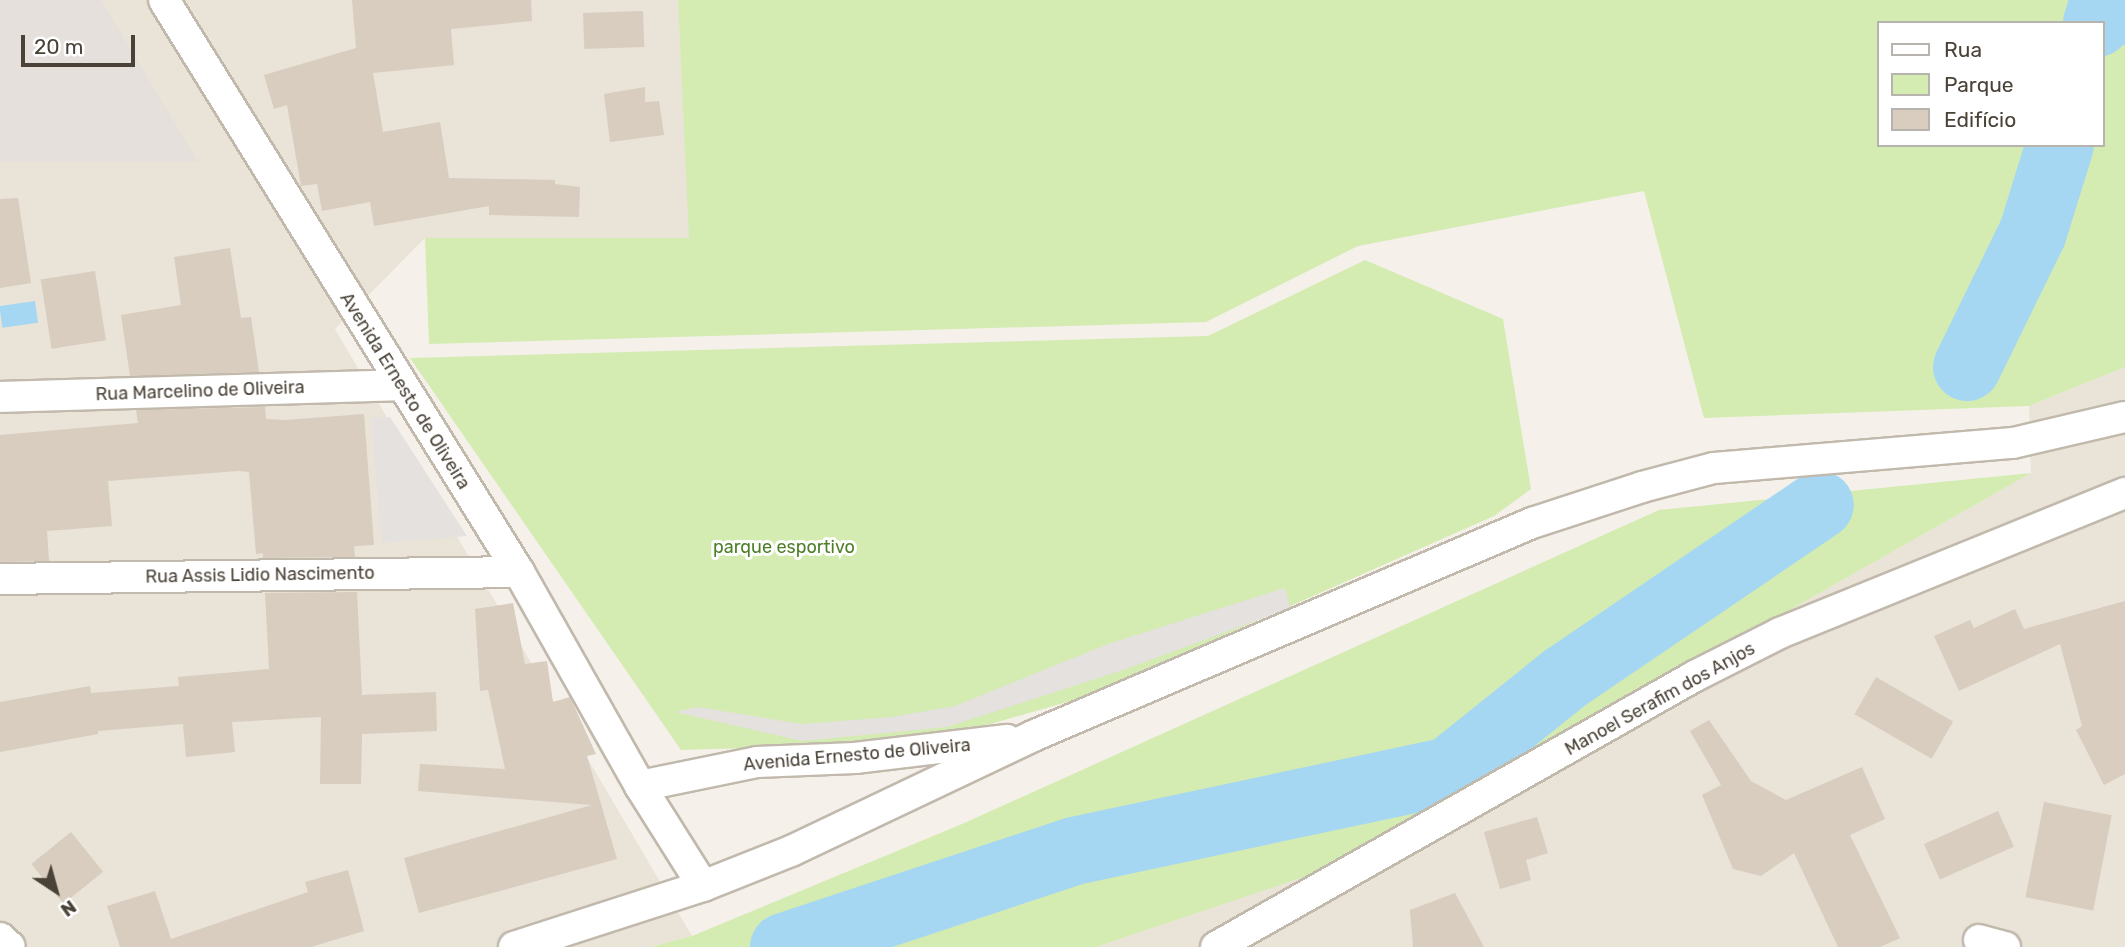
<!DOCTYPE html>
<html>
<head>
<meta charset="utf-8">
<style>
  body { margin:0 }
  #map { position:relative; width:2125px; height:947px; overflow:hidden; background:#f5f1ea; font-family:Rubik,sans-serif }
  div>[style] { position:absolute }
  .residential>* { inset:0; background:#eae3d8 }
  .industrial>* { inset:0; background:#e5e0db }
  .green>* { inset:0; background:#d4ebb2 }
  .parking>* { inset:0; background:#e4e1de }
  .water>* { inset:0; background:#a5d7f3; transform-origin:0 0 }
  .stream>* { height:10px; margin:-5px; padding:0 5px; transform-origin:5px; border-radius:5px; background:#a5d7f3 }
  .river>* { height:68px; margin:-34px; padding:0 34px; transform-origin:34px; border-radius:34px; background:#a5d7f3 }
  .building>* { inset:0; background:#d8cdbf; transform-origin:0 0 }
  .roads { filter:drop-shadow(2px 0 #c1b9ac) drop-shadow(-2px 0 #c1b9ac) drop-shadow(0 2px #c1b9ac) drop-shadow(0 -2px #c1b9ac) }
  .minor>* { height:30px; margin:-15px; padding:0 15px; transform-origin:15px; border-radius:15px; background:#fff }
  span { translate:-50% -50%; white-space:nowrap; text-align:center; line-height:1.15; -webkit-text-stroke:6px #fff; paint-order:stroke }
  .street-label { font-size:18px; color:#4a4237 }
  .park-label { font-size:18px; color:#4d7f27 }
  .legend { position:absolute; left:1877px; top:21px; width:228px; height:126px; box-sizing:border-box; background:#fff; border:2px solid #b7b3af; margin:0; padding:9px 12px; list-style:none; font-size:21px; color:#4a4237 }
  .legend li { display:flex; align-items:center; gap:14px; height:35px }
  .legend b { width:35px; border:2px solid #b7b3af }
  .north { position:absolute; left:21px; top:856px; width:70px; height:70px; -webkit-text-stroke:5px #fff; paint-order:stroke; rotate:144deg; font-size:19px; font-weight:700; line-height:28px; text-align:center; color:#4a4237 }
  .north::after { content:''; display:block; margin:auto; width:24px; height:32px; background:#4a4237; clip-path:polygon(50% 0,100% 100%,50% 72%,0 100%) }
  .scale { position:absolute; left:21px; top:35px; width:114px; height:32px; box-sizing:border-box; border:4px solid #4a4237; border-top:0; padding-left:9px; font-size:21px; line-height:24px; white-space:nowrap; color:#4a4237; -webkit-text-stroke:5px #fff; paint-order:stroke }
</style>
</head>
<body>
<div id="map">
  <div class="residential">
    <div style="clip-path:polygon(0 0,678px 0,690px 238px,425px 238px,335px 329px,692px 936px,650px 947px,0 947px)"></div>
    <div style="clip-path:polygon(2125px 367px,2125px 947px,1096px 947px,1343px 864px,2031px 473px,2029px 406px)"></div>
  </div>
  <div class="industrial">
    <div style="clip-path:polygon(0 0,101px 0,198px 162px,0 162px)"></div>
  </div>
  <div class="green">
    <div style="clip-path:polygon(evenodd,678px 0,2125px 0,2125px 367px,2029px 406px,1704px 418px,1644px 191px,1358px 246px,1206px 322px,429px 344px,425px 238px,689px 238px,678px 0,1878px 23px,2102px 23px,2102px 145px,1878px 145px,1878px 23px)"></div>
    <div style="clip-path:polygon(1365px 260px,1503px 319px,1531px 489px,1494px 516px,1084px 697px,925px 743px,681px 750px,410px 358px,1208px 336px)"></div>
    <div style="clip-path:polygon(2031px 473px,1343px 864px,1096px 947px,650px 947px,692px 936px,962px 824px,1659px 510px)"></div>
  </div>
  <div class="parking">
    <div style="clip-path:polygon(390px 417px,467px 536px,382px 543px,371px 418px)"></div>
    <div style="clip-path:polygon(1285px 588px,1290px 608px,1126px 669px,947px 727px,802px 741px,675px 712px,698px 707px,802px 724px,892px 717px,955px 706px,1108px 644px)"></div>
  </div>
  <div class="water">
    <div style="left:35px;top:301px;width:22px;height:36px;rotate:82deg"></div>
  </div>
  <div class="stream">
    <div style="left:2113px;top:0;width:42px;rotate:73.3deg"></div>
  </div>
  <div class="river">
    <div style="left:2097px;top:23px;width:24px;rotate:-73deg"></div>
    <div style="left:1967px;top:367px;width:150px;rotate:-63.9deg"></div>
    <div style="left:2033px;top:232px;width:91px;rotate:-72.8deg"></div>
    <div style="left:784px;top:947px;width:305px;rotate:-18.3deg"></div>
    <div style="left:1074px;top:851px;width:383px;rotate:-12deg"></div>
    <div style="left:1449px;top:771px;width:149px;rotate:-38.7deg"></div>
    <div style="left:1565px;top:678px;width:308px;rotate:-34.2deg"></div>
  </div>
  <div class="building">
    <div style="clip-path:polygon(352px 0,531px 0,532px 21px,451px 29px,454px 65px,373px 73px,383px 132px,440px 122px,449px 178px,555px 180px,555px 184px,580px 187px,579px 217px,489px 215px,489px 206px,374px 226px,370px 202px,322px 211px,317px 184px,301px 186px,287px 105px,274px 109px,264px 75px,356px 48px)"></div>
    <div style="left:643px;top:11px;width:36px;height:60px;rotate:88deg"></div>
    <div style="clip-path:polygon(645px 87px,645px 102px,659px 101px,664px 135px,610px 142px,604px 94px)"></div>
    <div style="clip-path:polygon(18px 198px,31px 283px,0 288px,0 199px)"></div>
    <div style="clip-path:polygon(230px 248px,241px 318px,251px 317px,259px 372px,130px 376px,121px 315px,181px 305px,174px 257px)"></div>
    <div style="left:95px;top:271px;width:70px;height:55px;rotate:81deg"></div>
    <div style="clip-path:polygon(265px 407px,266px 419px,285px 420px,364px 414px,374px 545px,354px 546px,355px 557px,263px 558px,263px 553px,256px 554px,249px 472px,238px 471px,108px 481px,112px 526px,47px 531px,49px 561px,0 562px,0 435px,138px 423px,136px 410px)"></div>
    <div style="clip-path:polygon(357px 592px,362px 695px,436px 692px,437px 731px,362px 734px,361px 784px,320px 784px,321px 717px,232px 722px,235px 752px,186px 757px,183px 724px,98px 731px,98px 734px,0 752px,0 702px,90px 686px,91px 693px,179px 686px,178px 677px,269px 669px,265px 593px)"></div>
    <div style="clip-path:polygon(2125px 601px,2125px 774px,2104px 785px,2076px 730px,2082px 726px,2060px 644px,1959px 691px,1934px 636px,1970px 620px,1974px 628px,2015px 609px,2024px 629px)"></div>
    <div style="clip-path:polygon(513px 603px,525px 664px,547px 661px,553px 702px,570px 697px,596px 754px,587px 756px,617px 859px,419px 913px,404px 858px,592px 805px,418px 791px,420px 764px,505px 769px,488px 690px,480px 691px,475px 609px)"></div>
    <div style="left:1876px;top:677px;width:89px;height:43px;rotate:30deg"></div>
    <div style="clip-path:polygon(1709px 720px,1751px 781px,1786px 800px,1862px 767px,1885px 819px,1850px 835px,1900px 938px,1880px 947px,1838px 947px,1794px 853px,1761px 876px,1733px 869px,1702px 795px,1721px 785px,1690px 731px)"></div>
    <div style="left:2044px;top:802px;width:69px;height:97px;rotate:11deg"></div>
    <div style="left:1998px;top:811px;width:39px;height:81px;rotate:66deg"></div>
    <div style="clip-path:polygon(1537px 817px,1548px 853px,1526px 860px,1531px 880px,1500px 889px,1484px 832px)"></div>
    <div style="left:71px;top:832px;width:51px;height:51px;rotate:51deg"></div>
    <div style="clip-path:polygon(348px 870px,364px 931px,311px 947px,120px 947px,107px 906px,155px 891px,171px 939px,308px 892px,305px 882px)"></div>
    <div style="clip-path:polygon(1455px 893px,1484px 947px,1413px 947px,1410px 910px)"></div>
  </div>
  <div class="roads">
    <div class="minor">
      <div style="left:164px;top:0;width:673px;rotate:58.18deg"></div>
      <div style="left:519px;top:572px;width:246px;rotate:60.5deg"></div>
      <div style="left:640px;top:786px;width:118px;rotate:57.8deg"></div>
      <div style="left:0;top:397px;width:400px;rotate:-1.7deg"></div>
      <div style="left:0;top:579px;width:519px;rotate:-0.77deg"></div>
      <div style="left:640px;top:786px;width:119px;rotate:-11.6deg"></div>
      <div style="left:757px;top:762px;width:98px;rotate:-2.3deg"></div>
      <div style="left:855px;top:758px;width:153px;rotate:-6.8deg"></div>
      <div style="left:0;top:938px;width:13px;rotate:42deg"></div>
      <div style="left:1979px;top:940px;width:27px;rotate:15deg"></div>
      <div style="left:514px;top:947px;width:199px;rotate:-17.9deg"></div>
      <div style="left:703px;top:886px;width:95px;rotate:-21.7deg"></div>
      <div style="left:791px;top:851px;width:268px;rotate:-25.4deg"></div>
      <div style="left:1033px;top:736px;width:543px;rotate:-23.12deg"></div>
      <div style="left:1532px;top:523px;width:116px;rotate:-18.1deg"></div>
      <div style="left:1642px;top:487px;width:74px;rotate:-14.8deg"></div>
      <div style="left:1714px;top:468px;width:300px;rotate:-4.8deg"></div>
      <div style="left:2013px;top:443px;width:115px;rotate:-13.1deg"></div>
      <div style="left:1216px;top:947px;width:550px;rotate:-29.5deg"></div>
      <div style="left:1695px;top:676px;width:95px;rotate:-26.8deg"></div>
      <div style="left:1780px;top:633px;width:372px;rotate:-22.1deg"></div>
    </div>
  </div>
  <div class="street-label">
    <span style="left:200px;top:391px;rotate:-2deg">Rua Marcelino de Oliveira</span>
    <span style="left:405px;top:391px;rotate:58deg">Avenida Ernesto de Oliveira</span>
    <span style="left:260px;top:575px;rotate:-1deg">Rua Assis Lidio Nascimento</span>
    <span style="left:1660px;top:699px;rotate:-29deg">Manoel Serafim dos Anjos</span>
    <span style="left:857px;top:755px;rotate:-5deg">Avenida Ernesto de Oliveira</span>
  </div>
  <div class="park-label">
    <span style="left:784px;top:547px">parque esportivo</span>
  </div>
  <ul class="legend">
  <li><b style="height:9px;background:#fff"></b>Rua</li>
  <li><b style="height:19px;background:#d4ebb2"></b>Parque</li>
  <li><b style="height:19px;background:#d8cdbf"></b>Edifício</li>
  </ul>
  <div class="north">N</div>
  <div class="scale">20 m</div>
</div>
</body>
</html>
